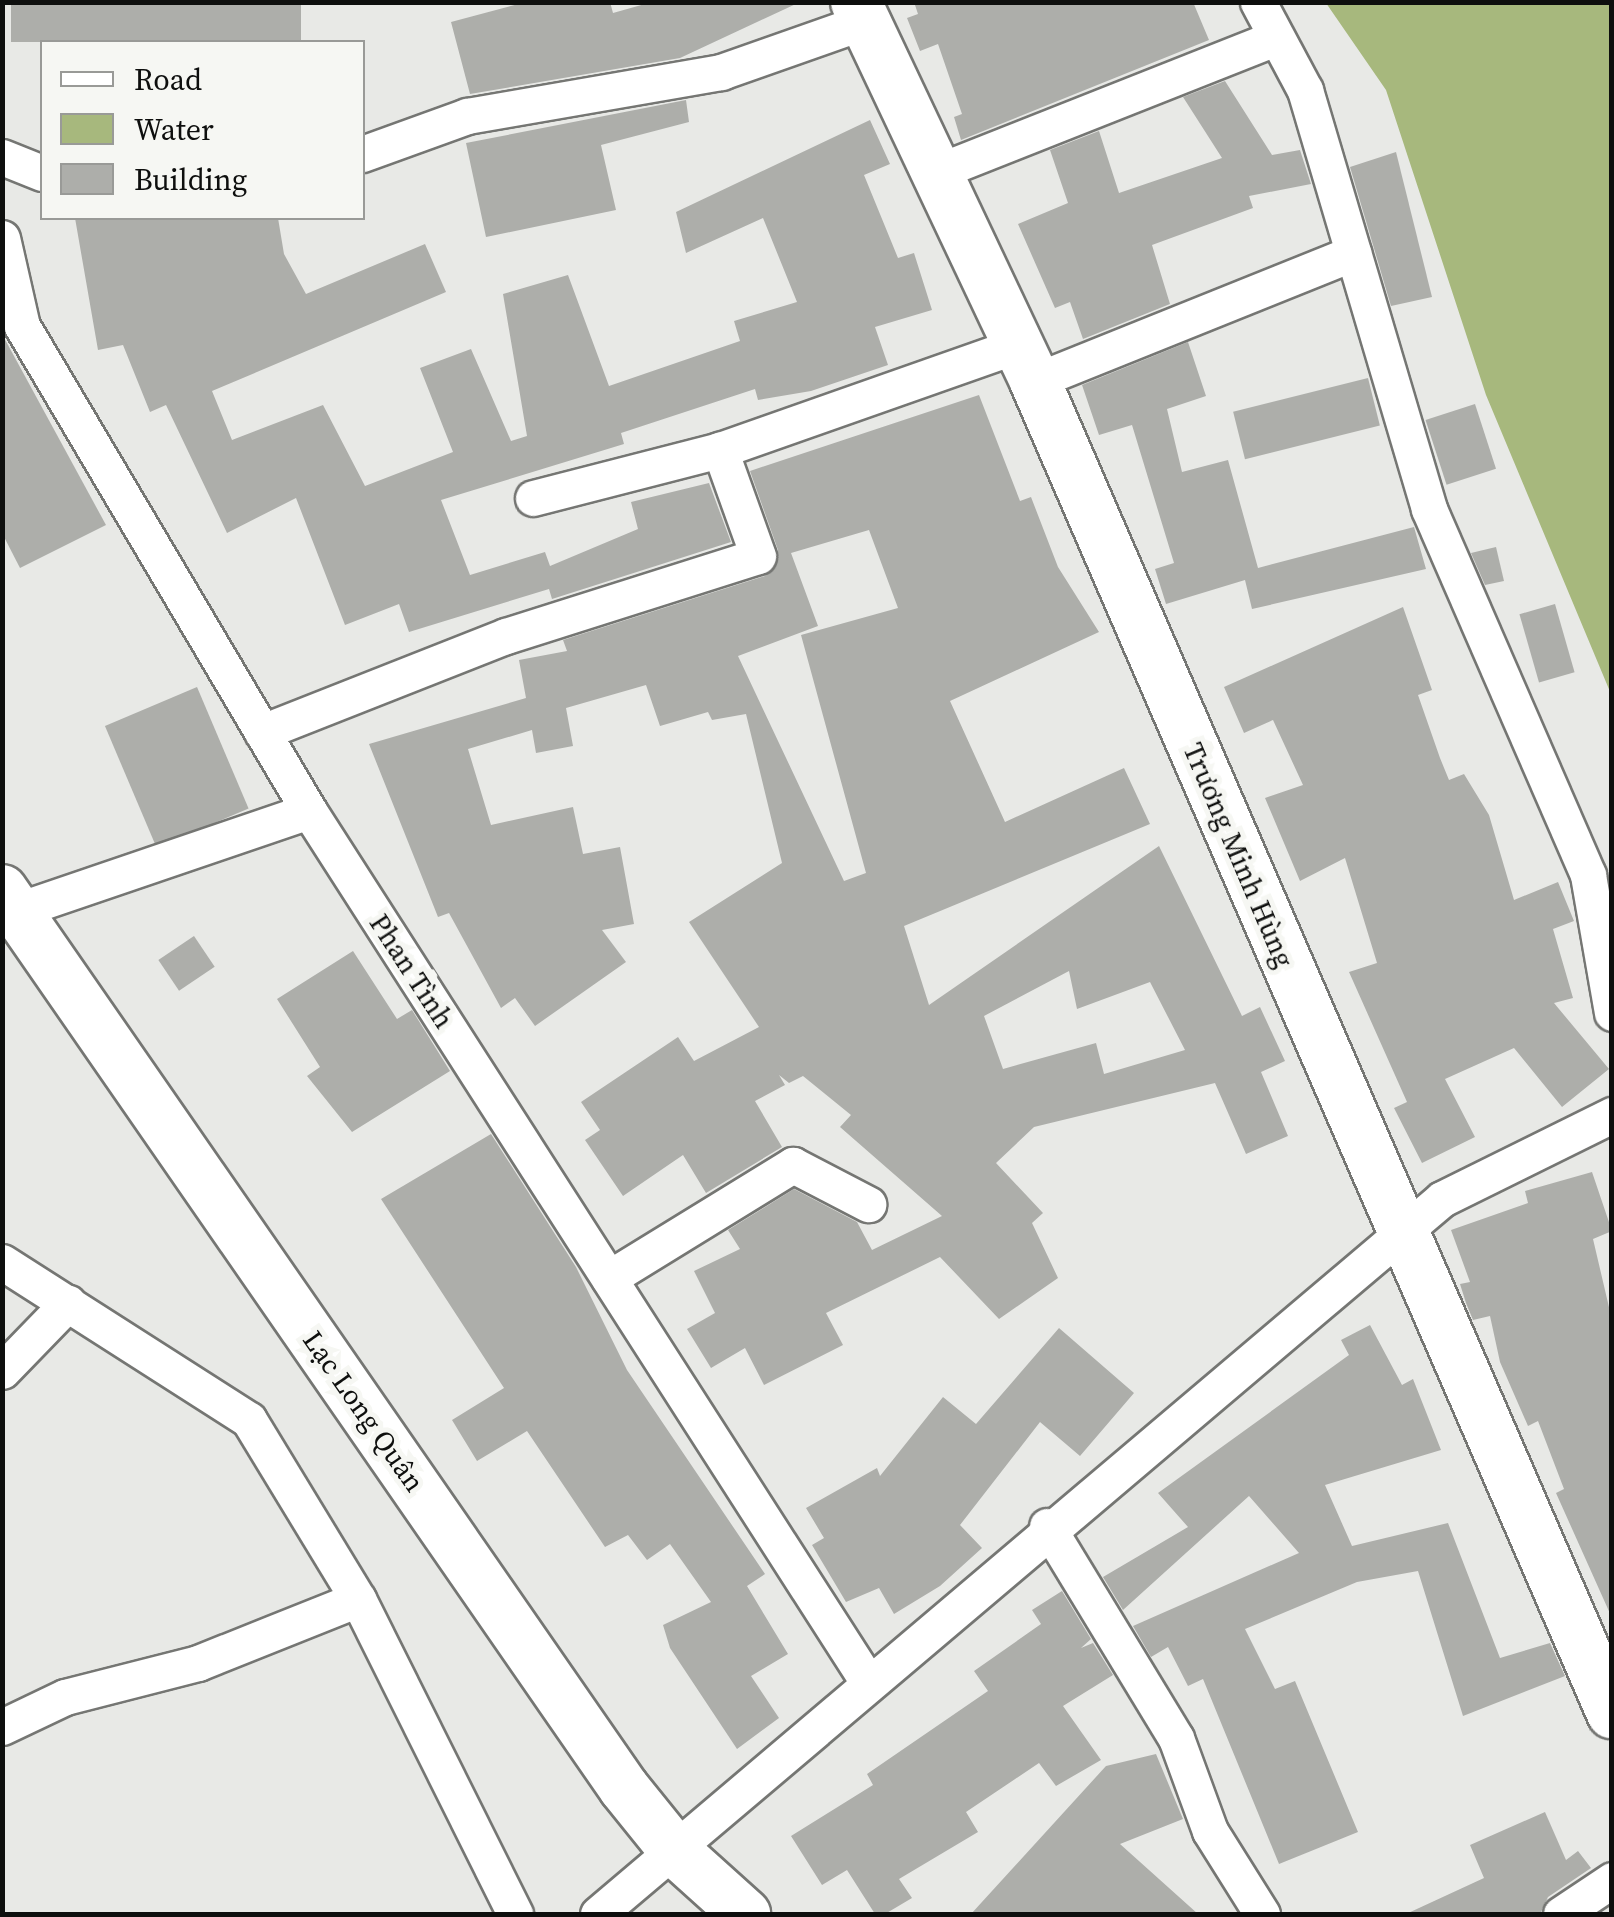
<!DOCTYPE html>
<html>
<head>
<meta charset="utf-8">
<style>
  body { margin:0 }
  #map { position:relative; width:1614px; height:1917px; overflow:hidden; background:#e8e9e6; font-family:"Source Serif 4",serif }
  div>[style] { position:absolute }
  .water>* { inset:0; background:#a7b87d }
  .building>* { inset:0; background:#adaeaa; transform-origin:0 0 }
  .roads { filter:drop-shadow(2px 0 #757673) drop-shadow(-2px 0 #757673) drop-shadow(0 2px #757673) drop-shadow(0 -2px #757673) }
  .street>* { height:35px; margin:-17.5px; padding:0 17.5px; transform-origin:17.5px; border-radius:17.5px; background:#fff }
  .secondary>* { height:50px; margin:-25px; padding:0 25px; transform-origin:25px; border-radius:25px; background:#fff }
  span { translate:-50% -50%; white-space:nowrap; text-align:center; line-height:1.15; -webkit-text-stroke:10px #f6f7f3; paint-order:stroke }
  .street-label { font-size:28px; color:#0e0f0e }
  .frame { position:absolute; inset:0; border:5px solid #0e0f0e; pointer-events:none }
  .legend { position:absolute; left:40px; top:40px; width:325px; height:180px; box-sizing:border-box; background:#f6f7f3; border:2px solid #999a97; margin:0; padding:12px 18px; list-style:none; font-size:30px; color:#0e0f0e }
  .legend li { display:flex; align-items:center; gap:20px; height:50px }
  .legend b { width:50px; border:2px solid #999a97 }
</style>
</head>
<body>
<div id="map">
  <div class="water">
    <div style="clip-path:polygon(1326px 3px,1611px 3px,1611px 694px,1486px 395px,1386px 90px)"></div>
  </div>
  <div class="building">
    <div style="left:11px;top:2px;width:290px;height:40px"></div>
    <div style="clip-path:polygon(526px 2px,610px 2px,613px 13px,652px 2px,798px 3px,680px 58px,470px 94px,451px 22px)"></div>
    <div style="clip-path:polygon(914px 2px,1193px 2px,1209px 40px,961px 140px,954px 117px,962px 114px,938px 44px,920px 51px,907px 18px,918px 14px)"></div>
    <div style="clip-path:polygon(1225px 81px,1272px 155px,1300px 150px,1311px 184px,1249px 196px,1253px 208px,1152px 245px,1170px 304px,1083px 339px,1070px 302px,1055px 308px,1018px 224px,1068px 203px,1050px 150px,1099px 131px,1119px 193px,1222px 158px,1183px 97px)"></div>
    <div style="clip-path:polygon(686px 100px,689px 122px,601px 145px,616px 210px,486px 237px,466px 143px)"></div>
    <div style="clip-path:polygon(870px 120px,890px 164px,864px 175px,898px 258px,914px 253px,932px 310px,875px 327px,888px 365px,811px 391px,758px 400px,755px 389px,621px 433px,624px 444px,441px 500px,470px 575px,545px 552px,550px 566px,638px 529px,631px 502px,709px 483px,731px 542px,552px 599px,549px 589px,409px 632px,399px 604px,345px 625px,296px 498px,227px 533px,166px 405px,150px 412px,123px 345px,98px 350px,75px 218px,278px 218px,284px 254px,306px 294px,425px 244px,446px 292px,212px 391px,232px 440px,323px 405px,365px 486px,453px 452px,420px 368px,471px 349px,511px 441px,527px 436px,503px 294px,568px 275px,609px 386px,740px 341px,734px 321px,797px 302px,763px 218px,686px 253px,676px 212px)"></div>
    <div style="clip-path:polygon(1396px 152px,1432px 297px,1391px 306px,1350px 167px)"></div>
    <div style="clip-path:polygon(2px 334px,106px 525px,20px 568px,2px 533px)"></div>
    <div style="clip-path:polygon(1188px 342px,1206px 396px,1167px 409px,1182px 472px,1228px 460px,1258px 568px,1414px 527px,1426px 569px,1252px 609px,1245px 580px,1166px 604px,1155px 569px,1174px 563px,1132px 425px,1099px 435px,1082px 385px)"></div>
    <div style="left:1368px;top:378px;width:49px;height:139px;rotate:76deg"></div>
    <div style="clip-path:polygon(evenodd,979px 395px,1020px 501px,1031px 497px,1058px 567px,1099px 632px,950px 701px,1005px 822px,1124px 768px,1150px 824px,904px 926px,929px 1005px,1159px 846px,1242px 1016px,1260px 1007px,1285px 1061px,1261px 1072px,1288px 1136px,1246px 1154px,1215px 1083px,1034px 1127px,996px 1163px,1043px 1213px,1032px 1223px,1058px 1278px,999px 1319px,940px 1257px,826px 1313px,843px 1345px,764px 1385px,745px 1348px,711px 1368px,687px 1329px,715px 1313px,694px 1271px,740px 1249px,728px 1230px,794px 1189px,857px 1222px,872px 1250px,942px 1216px,840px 1127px,851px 1115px,803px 1076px,789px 1083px,779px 1075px,785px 1085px,755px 1101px,782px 1147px,706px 1193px,683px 1155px,623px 1196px,585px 1140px,600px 1130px,581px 1102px,678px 1037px,694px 1061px,759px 1027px,689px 922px,782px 863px,746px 714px,712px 720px,708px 712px,660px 726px,646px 685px,566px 708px,573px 746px,536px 753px,532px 730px,468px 749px,491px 825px,573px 807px,583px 854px,620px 847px,634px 924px,602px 930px,626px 962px,535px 1026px,515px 998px,501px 1008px,449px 913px,438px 917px,369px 744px,526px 698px,519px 660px,567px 651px,563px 640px,765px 576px,778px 550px,750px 471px,979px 395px,869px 530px,898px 608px,801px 635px,866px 873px,844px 881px,738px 656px,818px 626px,791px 553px,869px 530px,979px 395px,1069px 971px,1077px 1009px,1150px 982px,1185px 1050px,1104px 1074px,1096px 1043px,1003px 1069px,984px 1016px,1069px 971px)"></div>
    <div style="left:1475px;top:404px;width:68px;height:52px;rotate:72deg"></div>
    <div style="clip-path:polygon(1496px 547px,1504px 581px,1485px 585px,1471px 553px)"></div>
    <div style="left:1555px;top:604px;width:71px;height:37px;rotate:74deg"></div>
    <div style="clip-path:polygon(1403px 607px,1432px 690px,1418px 695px,1440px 758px,1449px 780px,1464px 774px,1489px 815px,1514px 900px,1558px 882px,1574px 921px,1553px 929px,1573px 998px,1554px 1003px,1609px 1069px,1562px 1107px,1514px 1048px,1445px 1079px,1475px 1137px,1422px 1163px,1394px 1108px,1407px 1102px,1349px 972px,1377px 963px,1345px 858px,1300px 881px,1265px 798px,1303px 785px,1273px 720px,1244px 733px,1224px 687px)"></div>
    <div style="left:197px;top:687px;width:132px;height:100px;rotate:67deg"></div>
    <div style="left:194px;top:936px;width:37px;height:43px;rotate:56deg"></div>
    <div style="clip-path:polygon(353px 951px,397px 1019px,412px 1010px,450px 1071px,352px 1132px,307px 1076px,320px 1067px,277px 999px)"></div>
    <div style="clip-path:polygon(491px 1134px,576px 1267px,627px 1370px,765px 1574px,747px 1586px,788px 1654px,751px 1676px,779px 1718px,737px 1749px,670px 1648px,663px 1625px,711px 1602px,670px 1544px,647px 1560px,628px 1535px,605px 1547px,527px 1431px,477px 1461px,452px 1420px,504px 1388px,381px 1199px)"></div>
    <div style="clip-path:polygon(1592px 1172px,1612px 1231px,1593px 1239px,1612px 1320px,1612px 1618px,1556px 1493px,1564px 1489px,1538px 1421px,1528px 1426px,1500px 1362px,1490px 1316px,1473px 1320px,1466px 1303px,1460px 1284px,1470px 1282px,1451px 1230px,1528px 1203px,1525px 1191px)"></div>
    <div style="clip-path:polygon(1370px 1325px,1402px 1385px,1413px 1379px,1441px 1450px,1325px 1485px,1352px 1546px,1448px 1523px,1500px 1658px,1550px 1643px,1565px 1676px,1463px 1716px,1418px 1571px,1357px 1582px,1245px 1629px,1275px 1689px,1295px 1681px,1358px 1832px,1279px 1864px,1203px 1679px,1188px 1686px,1168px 1647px,1151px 1657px,1133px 1626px,1299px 1553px,1249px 1496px,1123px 1610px,1103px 1577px,1188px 1527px,1158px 1493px,1349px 1355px,1341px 1340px)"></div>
    <div style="clip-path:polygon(1059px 1328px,1134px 1393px,1080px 1456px,1040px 1422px,960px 1525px,982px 1548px,940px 1586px,894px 1614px,879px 1588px,846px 1602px,812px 1545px,824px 1538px,806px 1508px,877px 1468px,880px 1476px,943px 1397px,976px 1424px)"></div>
    <div style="clip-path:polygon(1062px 1591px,1091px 1639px,1081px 1648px,1093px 1643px,1113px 1675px,1063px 1706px,1101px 1760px,1056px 1786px,1039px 1763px,966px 1812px,978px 1832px,899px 1879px,912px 1898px,885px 1914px,875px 1914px,847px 1870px,822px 1885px,791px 1836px,873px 1785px,867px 1774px,988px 1691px,974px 1671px,1041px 1624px,1032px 1610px)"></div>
    <div style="clip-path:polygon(1156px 1754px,1183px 1819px,1120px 1844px,1198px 1914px,971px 1914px,1106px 1766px)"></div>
    <div style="clip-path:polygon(1545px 1812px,1566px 1860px,1578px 1851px,1591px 1868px,1548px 1897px,1540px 1914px,1406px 1914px,1484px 1878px,1470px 1845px)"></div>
  </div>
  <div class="roads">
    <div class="street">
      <div style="left:1258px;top:2px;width:100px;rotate:61.9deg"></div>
      <div style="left:1305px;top:90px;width:437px;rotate:73.5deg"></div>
      <div style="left:1429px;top:509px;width:399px;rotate:66.5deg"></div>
      <div style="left:1588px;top:875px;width:140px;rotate:80.1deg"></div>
      <div style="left:362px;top:154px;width:112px;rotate:-19.9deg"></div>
      <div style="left:467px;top:116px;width:258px;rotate:-9.8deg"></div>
      <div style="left:721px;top:72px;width:154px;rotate:-19.4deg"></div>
      <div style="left:2px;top:157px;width:43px;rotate:21.8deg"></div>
      <div style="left:934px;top:173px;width:361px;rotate:-21.6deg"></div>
      <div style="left:2px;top:238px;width:90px;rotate:77.2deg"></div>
      <div style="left:22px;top:326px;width:564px;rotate:59.38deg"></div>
      <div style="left:309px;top:811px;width:1035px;rotate:57.31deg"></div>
      <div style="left:1035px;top:381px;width:343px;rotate:-21.9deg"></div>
      <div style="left:533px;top:498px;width:193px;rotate:-14.4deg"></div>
      <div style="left:720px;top:450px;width:316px;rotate:-19.4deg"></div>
      <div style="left:262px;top:732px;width:262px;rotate:-21.5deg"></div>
      <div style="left:506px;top:636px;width:264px;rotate:-17.6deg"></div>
      <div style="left:758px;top:556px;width:113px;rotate:-109.7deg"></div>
      <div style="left:18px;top:910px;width:307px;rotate:-18.8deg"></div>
      <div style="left:2px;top:1262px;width:293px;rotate:32.6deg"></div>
      <div style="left:249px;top:1420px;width:210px;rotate:58.7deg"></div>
      <div style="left:358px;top:1599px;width:352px;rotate:63.5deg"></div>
      <div style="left:609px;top:1278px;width:216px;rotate:-31.6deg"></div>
      <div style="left:793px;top:1165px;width:85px;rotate:27.5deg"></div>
      <div style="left:2px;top:1371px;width:95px;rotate:-45.9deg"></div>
      <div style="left:1047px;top:1526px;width:248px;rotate:58.7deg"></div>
      <div style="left:1176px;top:1738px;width:99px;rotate:69.9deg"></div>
      <div style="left:1210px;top:1831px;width:98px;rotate:57.9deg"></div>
      <div style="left:2px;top:1727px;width:70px;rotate:-25.5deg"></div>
      <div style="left:65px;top:1697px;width:137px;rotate:-14.3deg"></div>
      <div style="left:198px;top:1663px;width:172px;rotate:-21.8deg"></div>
      <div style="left:598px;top:1914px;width:1106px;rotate:-40.27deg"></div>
      <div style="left:1442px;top:1199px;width:190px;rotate:-26.3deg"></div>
      <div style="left:1561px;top:1914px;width:61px;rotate:-33.7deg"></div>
    </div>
    <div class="secondary">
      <div style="left:856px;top:2px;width:419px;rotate:64.7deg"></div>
      <div style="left:1035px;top:381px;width:1452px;rotate:66.58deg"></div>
      <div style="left:2px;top:890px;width:1092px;rotate:55.29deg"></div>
      <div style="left:624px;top:1788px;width:80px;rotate:51.1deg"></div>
      <div style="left:674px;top:1850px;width:96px;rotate:42deg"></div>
    </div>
  </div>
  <div class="street-label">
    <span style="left:1239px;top:855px;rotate:67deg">Trương Minh Hùng</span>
    <span style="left:412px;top:971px;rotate:57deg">Phan Tình</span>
    <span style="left:364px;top:1411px;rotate:55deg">Lạc Long Quân</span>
  </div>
  <div class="frame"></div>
  <ul class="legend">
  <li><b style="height:12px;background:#fff"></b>Road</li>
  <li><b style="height:28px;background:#a7b87d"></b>Water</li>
  <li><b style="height:28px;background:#adaeaa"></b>Building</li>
  </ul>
</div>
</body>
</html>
